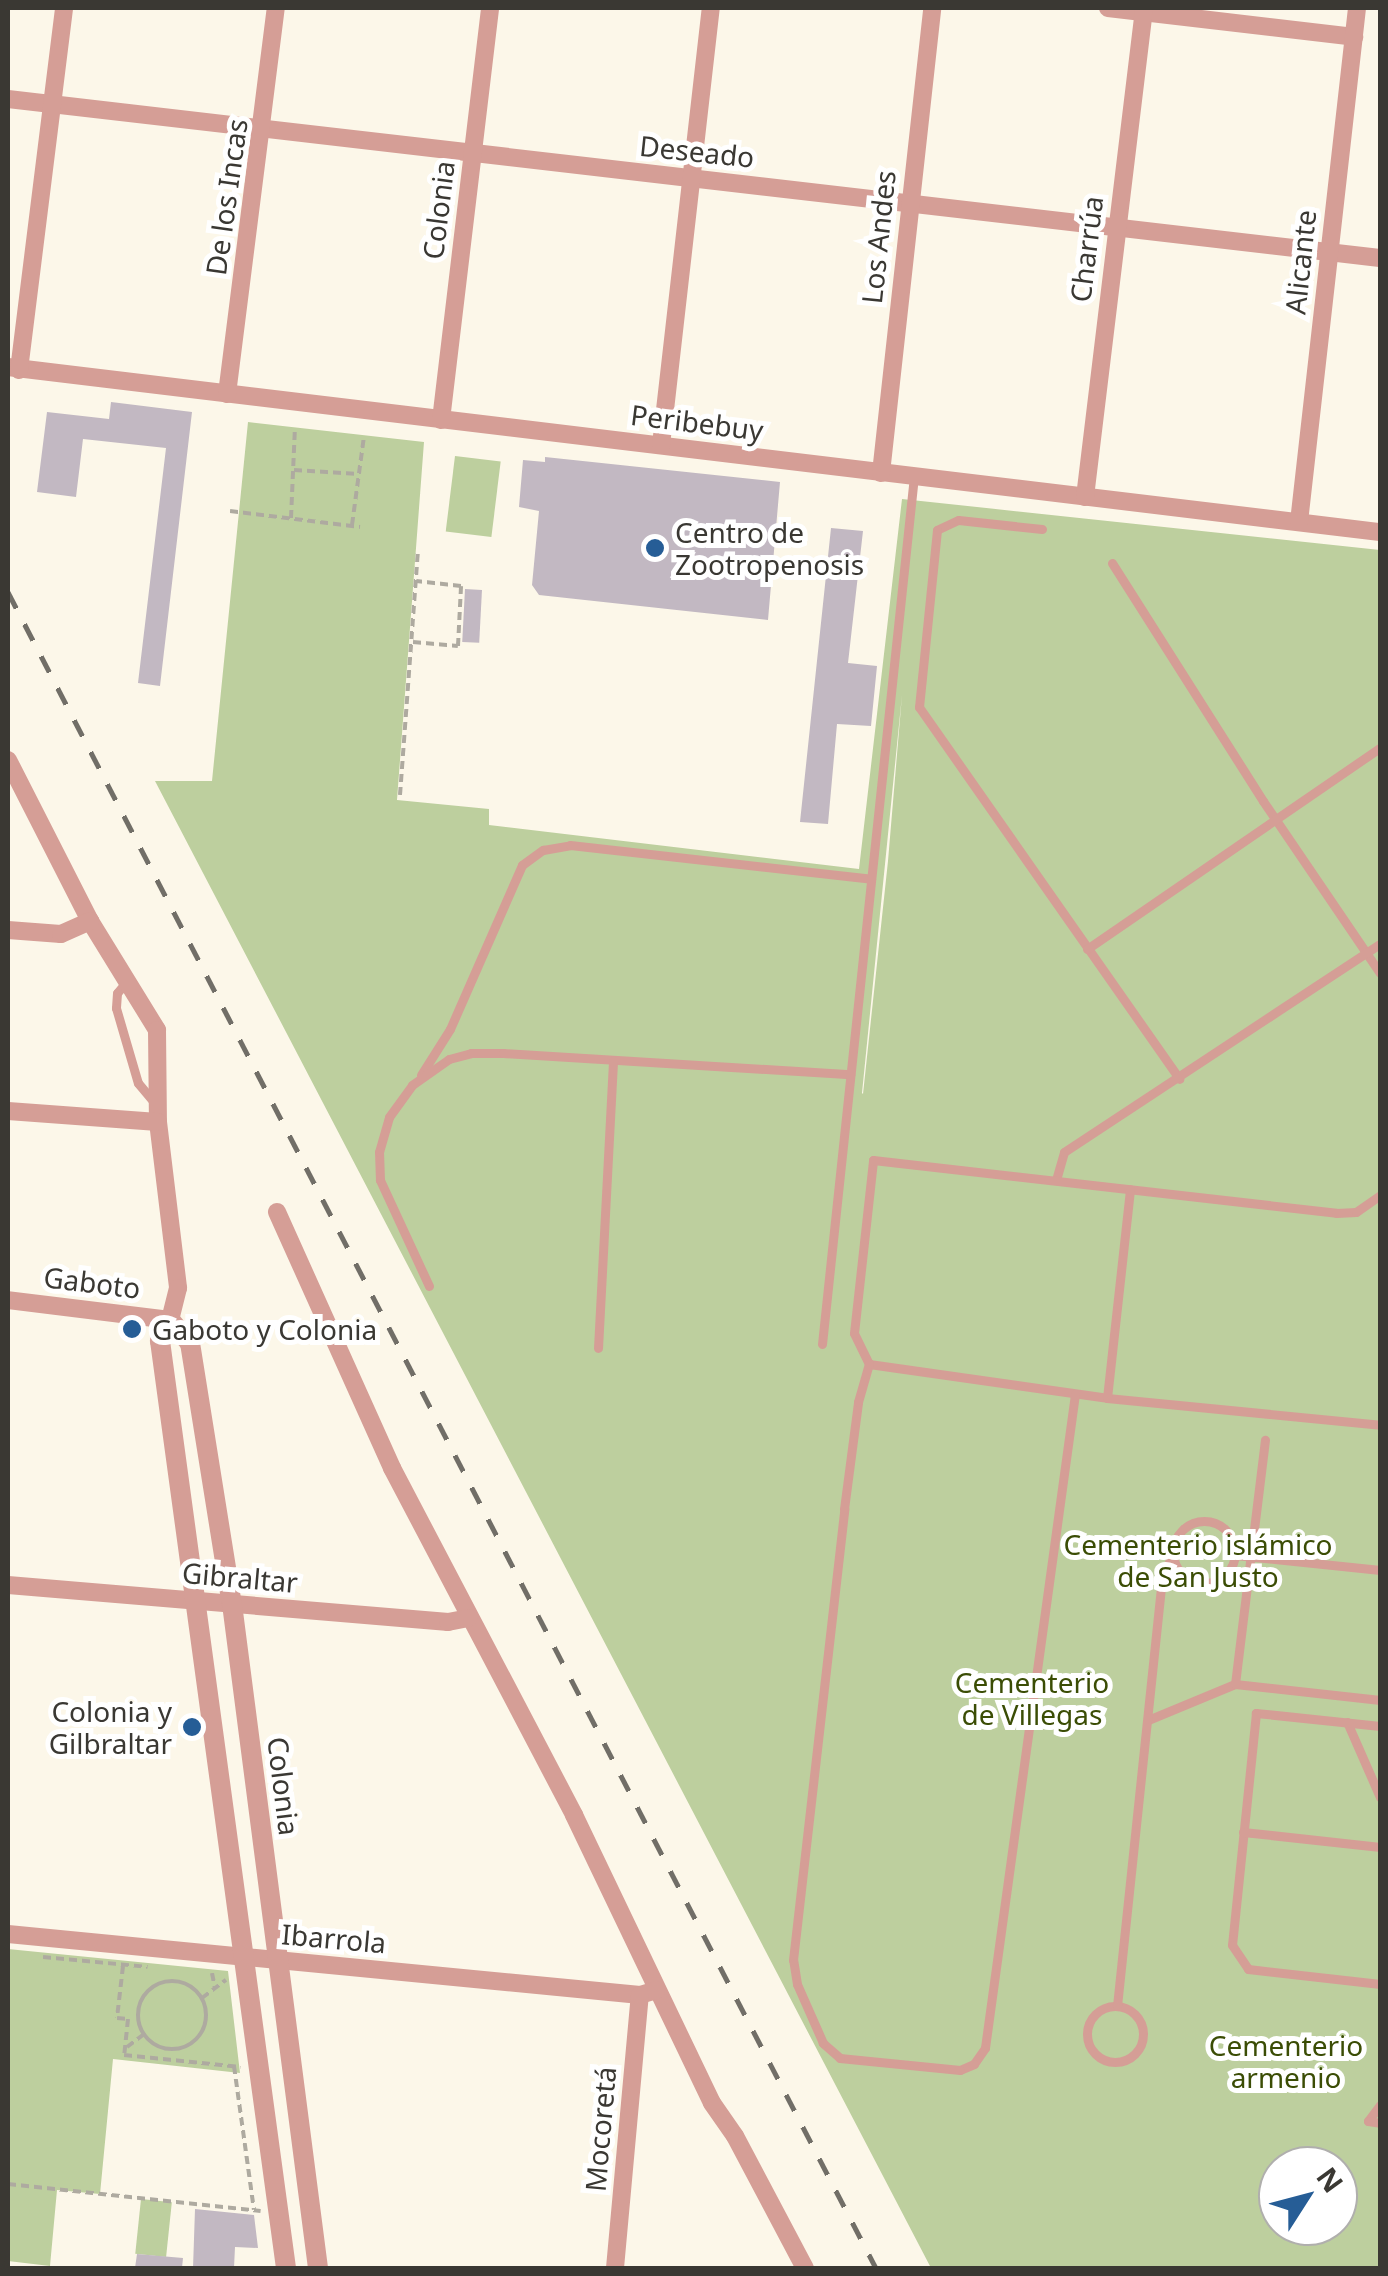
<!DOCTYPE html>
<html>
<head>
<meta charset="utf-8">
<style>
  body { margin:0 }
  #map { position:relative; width:1388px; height:2276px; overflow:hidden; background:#fcf7e9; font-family:"Noto Sans",sans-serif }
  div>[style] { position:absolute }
  .green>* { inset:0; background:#bdcf9e; transform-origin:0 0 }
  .building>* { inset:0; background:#c2b8c2; transform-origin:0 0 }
  .path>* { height:4px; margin-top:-2px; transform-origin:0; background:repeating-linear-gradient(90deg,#aeaaa0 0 8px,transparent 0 13px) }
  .path>.ring { margin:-2px; padding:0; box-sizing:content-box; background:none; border:4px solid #aeaaa0; border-radius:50% }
  .service>* { height:9px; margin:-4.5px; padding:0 4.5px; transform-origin:4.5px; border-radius:4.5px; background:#d59e96 }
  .service>.ring { margin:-4.5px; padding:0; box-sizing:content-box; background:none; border:9px solid #d59e96; border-radius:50% }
  .minor>* { height:18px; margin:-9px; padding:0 9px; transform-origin:9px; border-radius:9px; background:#d59e96 }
  .tertiary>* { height:20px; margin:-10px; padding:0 10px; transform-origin:10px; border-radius:10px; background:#d59e96 }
  .rail>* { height:5px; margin-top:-2.5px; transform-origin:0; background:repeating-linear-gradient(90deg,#716e67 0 18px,transparent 0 36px) }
  .dots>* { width:28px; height:28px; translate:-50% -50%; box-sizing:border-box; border:5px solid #fff; border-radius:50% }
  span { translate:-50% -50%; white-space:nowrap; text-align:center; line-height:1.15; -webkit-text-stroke:10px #fff; paint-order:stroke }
  .street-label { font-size:28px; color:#3a3833 }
  .poi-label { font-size:28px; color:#3a3833 }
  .left { translate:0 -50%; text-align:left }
  .right { translate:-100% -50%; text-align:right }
  .park-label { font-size:28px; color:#3b4d05 }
  .frame { position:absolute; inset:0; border:10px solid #3a3833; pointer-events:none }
  .north { position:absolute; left:1258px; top:2146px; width:100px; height:100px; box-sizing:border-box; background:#fff; border:2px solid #b0afad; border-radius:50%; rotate:54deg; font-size:28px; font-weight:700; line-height:40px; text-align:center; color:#3a3833 }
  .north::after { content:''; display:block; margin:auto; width:35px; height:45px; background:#265d96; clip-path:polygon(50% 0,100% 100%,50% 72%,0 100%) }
</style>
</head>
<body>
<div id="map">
  <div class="green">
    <div style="clip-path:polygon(evenodd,248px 422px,424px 442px,397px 800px,489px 809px,489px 825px,859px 869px,902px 499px,1380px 550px,1380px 2268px,931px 2268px,155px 781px,212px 781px,248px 422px,902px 695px,888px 861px,863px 1094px,862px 1093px,902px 695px,248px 422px,1278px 2166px,1338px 2166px,1338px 2226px,1278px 2226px,1278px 2166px)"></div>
    <div style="left:455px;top:456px;width:46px;height:76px;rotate:7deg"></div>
    <div style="clip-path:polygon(8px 1949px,228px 1971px,240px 2073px,113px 2059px,100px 2194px,57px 2190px,50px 2266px,8px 2261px)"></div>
    <div style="left:141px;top:2199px;width:31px;height:55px;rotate:6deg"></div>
  </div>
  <div class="building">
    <div style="clip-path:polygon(111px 402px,192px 412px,160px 686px,138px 683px,166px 448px,83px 439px,76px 497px,37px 492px,47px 412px,109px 419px)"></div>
    <div style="clip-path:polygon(545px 457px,780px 482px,768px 620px,539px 595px,532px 585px,539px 511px,519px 507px,523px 460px,545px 462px)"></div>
    <div style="clip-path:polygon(831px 528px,863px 531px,848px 663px,877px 666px,871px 726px,837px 724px,828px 824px,800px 822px)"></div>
    <div style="left:465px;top:589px;width:17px;height:53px;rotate:3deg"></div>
    <div style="clip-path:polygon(195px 2209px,254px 2215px,258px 2248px,235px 2247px,234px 2268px,193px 2268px)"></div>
    <div style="clip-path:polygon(137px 2254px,183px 2258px,182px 2268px,135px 2268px)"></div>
  </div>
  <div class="path">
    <div style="left:294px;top:470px;width:65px;rotate:3.5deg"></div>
    <div style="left:230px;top:511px;width:131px;rotate:7deg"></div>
    <div style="left:291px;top:518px;width:90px;rotate:-87.5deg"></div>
    <div style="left:352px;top:525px;width:90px;rotate:-82.3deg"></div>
    <div style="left:413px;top:642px;width:45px;rotate:5.1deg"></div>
    <div style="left:458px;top:646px;width:60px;rotate:-87.1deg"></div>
    <div style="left:461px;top:586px;width:45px;rotate:-173.7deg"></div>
    <div style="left:400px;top:795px;width:244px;rotate:-85.8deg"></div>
    <div style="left:43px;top:1957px;width:105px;rotate:5.4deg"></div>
    <div style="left:123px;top:1966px;width:52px;rotate:96.6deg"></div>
    <div style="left:117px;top:2018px;width:11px;rotate:5deg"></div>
    <div style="left:128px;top:2019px;width:36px;rotate:96deg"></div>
    <div style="left:124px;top:2055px;width:117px;rotate:5.9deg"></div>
    <div style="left:212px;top:1973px;width:15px;rotate:79deg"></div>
    <div class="ring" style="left:138px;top:1981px;width:64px;height:64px"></div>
    <div style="left:202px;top:1998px;width:30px;rotate:-37deg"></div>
    <div style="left:127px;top:2047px;width:20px;rotate:-37deg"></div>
    <div style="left:234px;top:2066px;width:145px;rotate:82.1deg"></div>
    <div style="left:8px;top:2184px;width:254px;rotate:6.1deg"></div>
  </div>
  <div class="service">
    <div style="left:1042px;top:529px;width:84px;rotate:-173.9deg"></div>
    <div style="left:958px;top:520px;width:23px;rotate:155deg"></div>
    <div style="left:937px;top:530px;width:178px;rotate:95.8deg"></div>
    <div style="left:919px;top:707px;width:454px;rotate:55deg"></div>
    <div style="left:1112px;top:563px;width:282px;rotate:57.6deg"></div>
    <div style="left:1263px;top:801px;width:208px;rotate:55.8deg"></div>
    <div style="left:1087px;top:949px;width:355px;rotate:-34.5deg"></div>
    <div style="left:126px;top:982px;width:14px;rotate:129deg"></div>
    <div style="left:117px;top:993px;width:15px;rotate:94deg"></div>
    <div style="left:116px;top:1008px;width:78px;rotate:73.7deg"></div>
    <div style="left:138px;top:1083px;width:31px;rotate:50deg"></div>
    <div style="left:421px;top:1075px;width:54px;rotate:-57.8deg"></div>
    <div style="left:450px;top:1029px;width:179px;rotate:-66.3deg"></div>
    <div style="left:522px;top:865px;width:26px;rotate:-36deg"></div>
    <div style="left:543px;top:850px;width:27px;rotate:-10deg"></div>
    <div style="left:570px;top:845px;width:303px;rotate:6.4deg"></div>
    <div style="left:1056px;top:1180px;width:29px;rotate:-74deg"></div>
    <div style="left:1064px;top:1152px;width:378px;rotate:-33.4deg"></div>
    <div style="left:429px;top:1286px;width:117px;rotate:-114.8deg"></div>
    <div style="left:380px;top:1180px;width:28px;rotate:-92deg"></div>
    <div style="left:379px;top:1152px;width:36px;rotate:-74deg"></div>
    <div style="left:389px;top:1117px;width:39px;rotate:-54deg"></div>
    <div style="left:412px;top:1085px;width:45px;rotate:-35.1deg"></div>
    <div style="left:449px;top:1059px;width:23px;rotate:-15deg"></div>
    <div style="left:471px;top:1053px;width:32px"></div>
    <div style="left:503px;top:1053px;width:348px;rotate:3.5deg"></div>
    <div style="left:822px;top:1344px;width:873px;rotate:-83.95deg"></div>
    <div style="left:598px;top:1348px;width:288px;rotate:-87deg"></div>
    <div style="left:869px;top:1364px;width:240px;rotate:8.1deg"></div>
    <div style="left:1107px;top:1398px;width:274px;rotate:5.6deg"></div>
    <div style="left:1075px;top:1394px;width:660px;rotate:97.84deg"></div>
    <div style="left:985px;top:2048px;width:19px;rotate:125deg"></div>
    <div style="left:974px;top:2064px;width:15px;rotate:157deg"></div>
    <div style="left:960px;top:2070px;width:121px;rotate:-174.3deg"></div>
    <div style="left:840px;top:2058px;width:23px;rotate:-139deg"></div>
    <div style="left:823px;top:2043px;width:64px;rotate:-113.8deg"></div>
    <div style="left:797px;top:1984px;width:24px;rotate:-99deg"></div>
    <div style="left:793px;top:1960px;width:454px;rotate:-83.5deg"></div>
    <div style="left:844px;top:1509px;width:108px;rotate:-82.5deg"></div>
    <div style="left:858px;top:1402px;width:40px;rotate:-74deg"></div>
    <div style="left:869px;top:1364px;width:34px;rotate:-116deg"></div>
    <div style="left:854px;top:1333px;width:174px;rotate:-83.7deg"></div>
    <div style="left:873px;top:1160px;width:466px;rotate:6.5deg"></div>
    <div style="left:1336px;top:1213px;width:20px;rotate:-3deg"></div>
    <div style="left:1356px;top:1212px;width:29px;rotate:-35deg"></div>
    <div style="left:1107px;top:1398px;width:210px;rotate:-83.7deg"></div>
    <div class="ring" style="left:1173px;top:1521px;width:53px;height:53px"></div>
    <div style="left:1235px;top:1555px;width:146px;rotate:5.9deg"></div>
    <div style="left:1235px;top:1684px;width:146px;rotate:6.3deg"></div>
    <div style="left:1148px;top:1720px;width:94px;rotate:-22.5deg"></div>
    <div style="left:1235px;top:1684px;width:246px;rotate:-83deg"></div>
    <div style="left:1347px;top:1722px;width:82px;rotate:66.3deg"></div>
    <div style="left:1380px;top:1726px;width:125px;rotate:-174deg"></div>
    <div style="left:1256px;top:1713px;width:233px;rotate:95.9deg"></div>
    <div style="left:1232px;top:1945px;width:29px;rotate:56deg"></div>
    <div style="left:1248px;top:1969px;width:133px;rotate:6.5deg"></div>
    <div style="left:1243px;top:1832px;width:138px;rotate:6.2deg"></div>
    <div class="ring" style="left:1087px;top:2006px;width:47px;height:47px"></div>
    <div style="left:1117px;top:2006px;width:432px;rotate:-84deg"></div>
    <div style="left:1162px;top:1576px;width:22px;rotate:-63deg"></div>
    <div style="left:1380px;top:2105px;width:20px;rotate:127deg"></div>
    <div style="left:1368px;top:2121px;width:12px;rotate:9deg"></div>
  </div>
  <div class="minor">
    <div style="left:1108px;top:8px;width:248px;rotate:6.7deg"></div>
    <div style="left:8px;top:99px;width:1381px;rotate:6.61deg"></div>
    <div style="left:8px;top:367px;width:1382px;rotate:6.86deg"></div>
    <div style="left:19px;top:370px;width:365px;rotate:-82.9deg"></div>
    <div style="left:227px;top:394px;width:389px;rotate:-82.8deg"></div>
    <div style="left:441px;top:420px;width:415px;rotate:-83.2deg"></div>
    <div style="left:661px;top:445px;width:440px;rotate:-83.5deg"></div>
    <div style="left:881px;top:473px;width:468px;rotate:-83.7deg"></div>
    <div style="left:1085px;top:497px;width:493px;rotate:-83.1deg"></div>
    <div style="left:1299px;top:522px;width:517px;rotate:-83.56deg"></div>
    <div style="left:8px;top:760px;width:181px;rotate:63deg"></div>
    <div style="left:90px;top:921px;width:128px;rotate:58.4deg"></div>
    <div style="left:157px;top:1030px;width:92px;rotate:89.4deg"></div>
    <div style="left:158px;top:1122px;width:167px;rotate:83.1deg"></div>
    <div style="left:178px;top:1288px;width:33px;rotate:104deg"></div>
    <div style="left:170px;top:1320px;width:163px;rotate:-173deg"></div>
    <div style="left:8px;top:930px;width:53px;rotate:4.3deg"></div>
    <div style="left:61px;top:934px;width:32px;rotate:-24deg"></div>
    <div style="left:8px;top:1111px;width:150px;rotate:4.2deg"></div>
    <div style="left:277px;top:1212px;width:281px;rotate:65.8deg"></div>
    <div style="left:392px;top:1468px;width:392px;rotate:62.3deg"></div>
    <div style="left:574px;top:1815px;width:319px;rotate:64.4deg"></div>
    <div style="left:712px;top:2103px;width:40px;rotate:55.1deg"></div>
    <div style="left:735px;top:2136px;width:149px;rotate:62.1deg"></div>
    <div style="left:8px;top:1585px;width:442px;rotate:4.8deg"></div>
    <div style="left:448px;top:1622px;width:21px;rotate:-11deg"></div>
    <div style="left:8px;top:1934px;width:635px;rotate:5.51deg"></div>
    <div style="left:640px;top:1995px;width:17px;rotate:-17deg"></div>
    <div style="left:615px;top:2268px;width:274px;rotate:-84.8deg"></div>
  </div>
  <div class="tertiary">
    <div style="left:286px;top:2268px;width:936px;rotate:-97.74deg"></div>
    <div style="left:160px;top:1341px;width:23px;rotate:-65deg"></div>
    <div style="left:170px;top:1320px;width:30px;rotate:49deg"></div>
    <div style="left:190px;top:1343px;width:264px;rotate:80.9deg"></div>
    <div style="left:232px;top:1604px;width:670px;rotate:82.62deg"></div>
  </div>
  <div class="rail">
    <div style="left:8px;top:592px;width:1887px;rotate:62.62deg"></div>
  </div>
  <div class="dots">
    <div style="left:655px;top:548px;background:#265d96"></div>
    <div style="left:132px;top:1329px;background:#265d96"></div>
    <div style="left:192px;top:1727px;background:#265d96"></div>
  </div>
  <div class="street-label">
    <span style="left:697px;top:151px;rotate:6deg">Deseado</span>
    <span style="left:226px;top:197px;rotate:-82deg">De los Incas</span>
    <span style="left:438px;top:210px;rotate:-83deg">Colonia</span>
    <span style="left:878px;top:237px;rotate:-84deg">Los Andes</span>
    <span style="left:1086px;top:249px;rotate:-83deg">Charrúa</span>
    <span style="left:1300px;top:262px;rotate:-84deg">Alicante</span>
    <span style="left:697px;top:422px;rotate:7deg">Peribebuy</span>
    <span style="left:92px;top:1282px;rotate:7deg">Gaboto</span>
    <span style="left:240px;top:1577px;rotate:5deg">Gibraltar</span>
    <span style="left:284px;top:1786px;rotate:83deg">Colonia</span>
    <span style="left:334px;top:1938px;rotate:5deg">Ibarrola</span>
    <span style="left:600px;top:2129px;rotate:-85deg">Mocoretá</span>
  </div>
  <div class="poi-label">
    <span class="left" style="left:675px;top:548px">Centro de<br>Zootropenosis</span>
    <span class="left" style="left:152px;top:1329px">Gaboto y Colonia</span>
    <span class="right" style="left:172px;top:1727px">Colonia y<br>Gilbraltar</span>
  </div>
  <div class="park-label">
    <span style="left:1198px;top:1560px">Cementerio islámico<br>de San Justo</span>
    <span style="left:1032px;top:1698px">Cementerio<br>de Villegas</span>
    <span style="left:1286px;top:2061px">Cementerio<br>armenio</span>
  </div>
  <div class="frame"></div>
  <div class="north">N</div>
</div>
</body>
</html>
